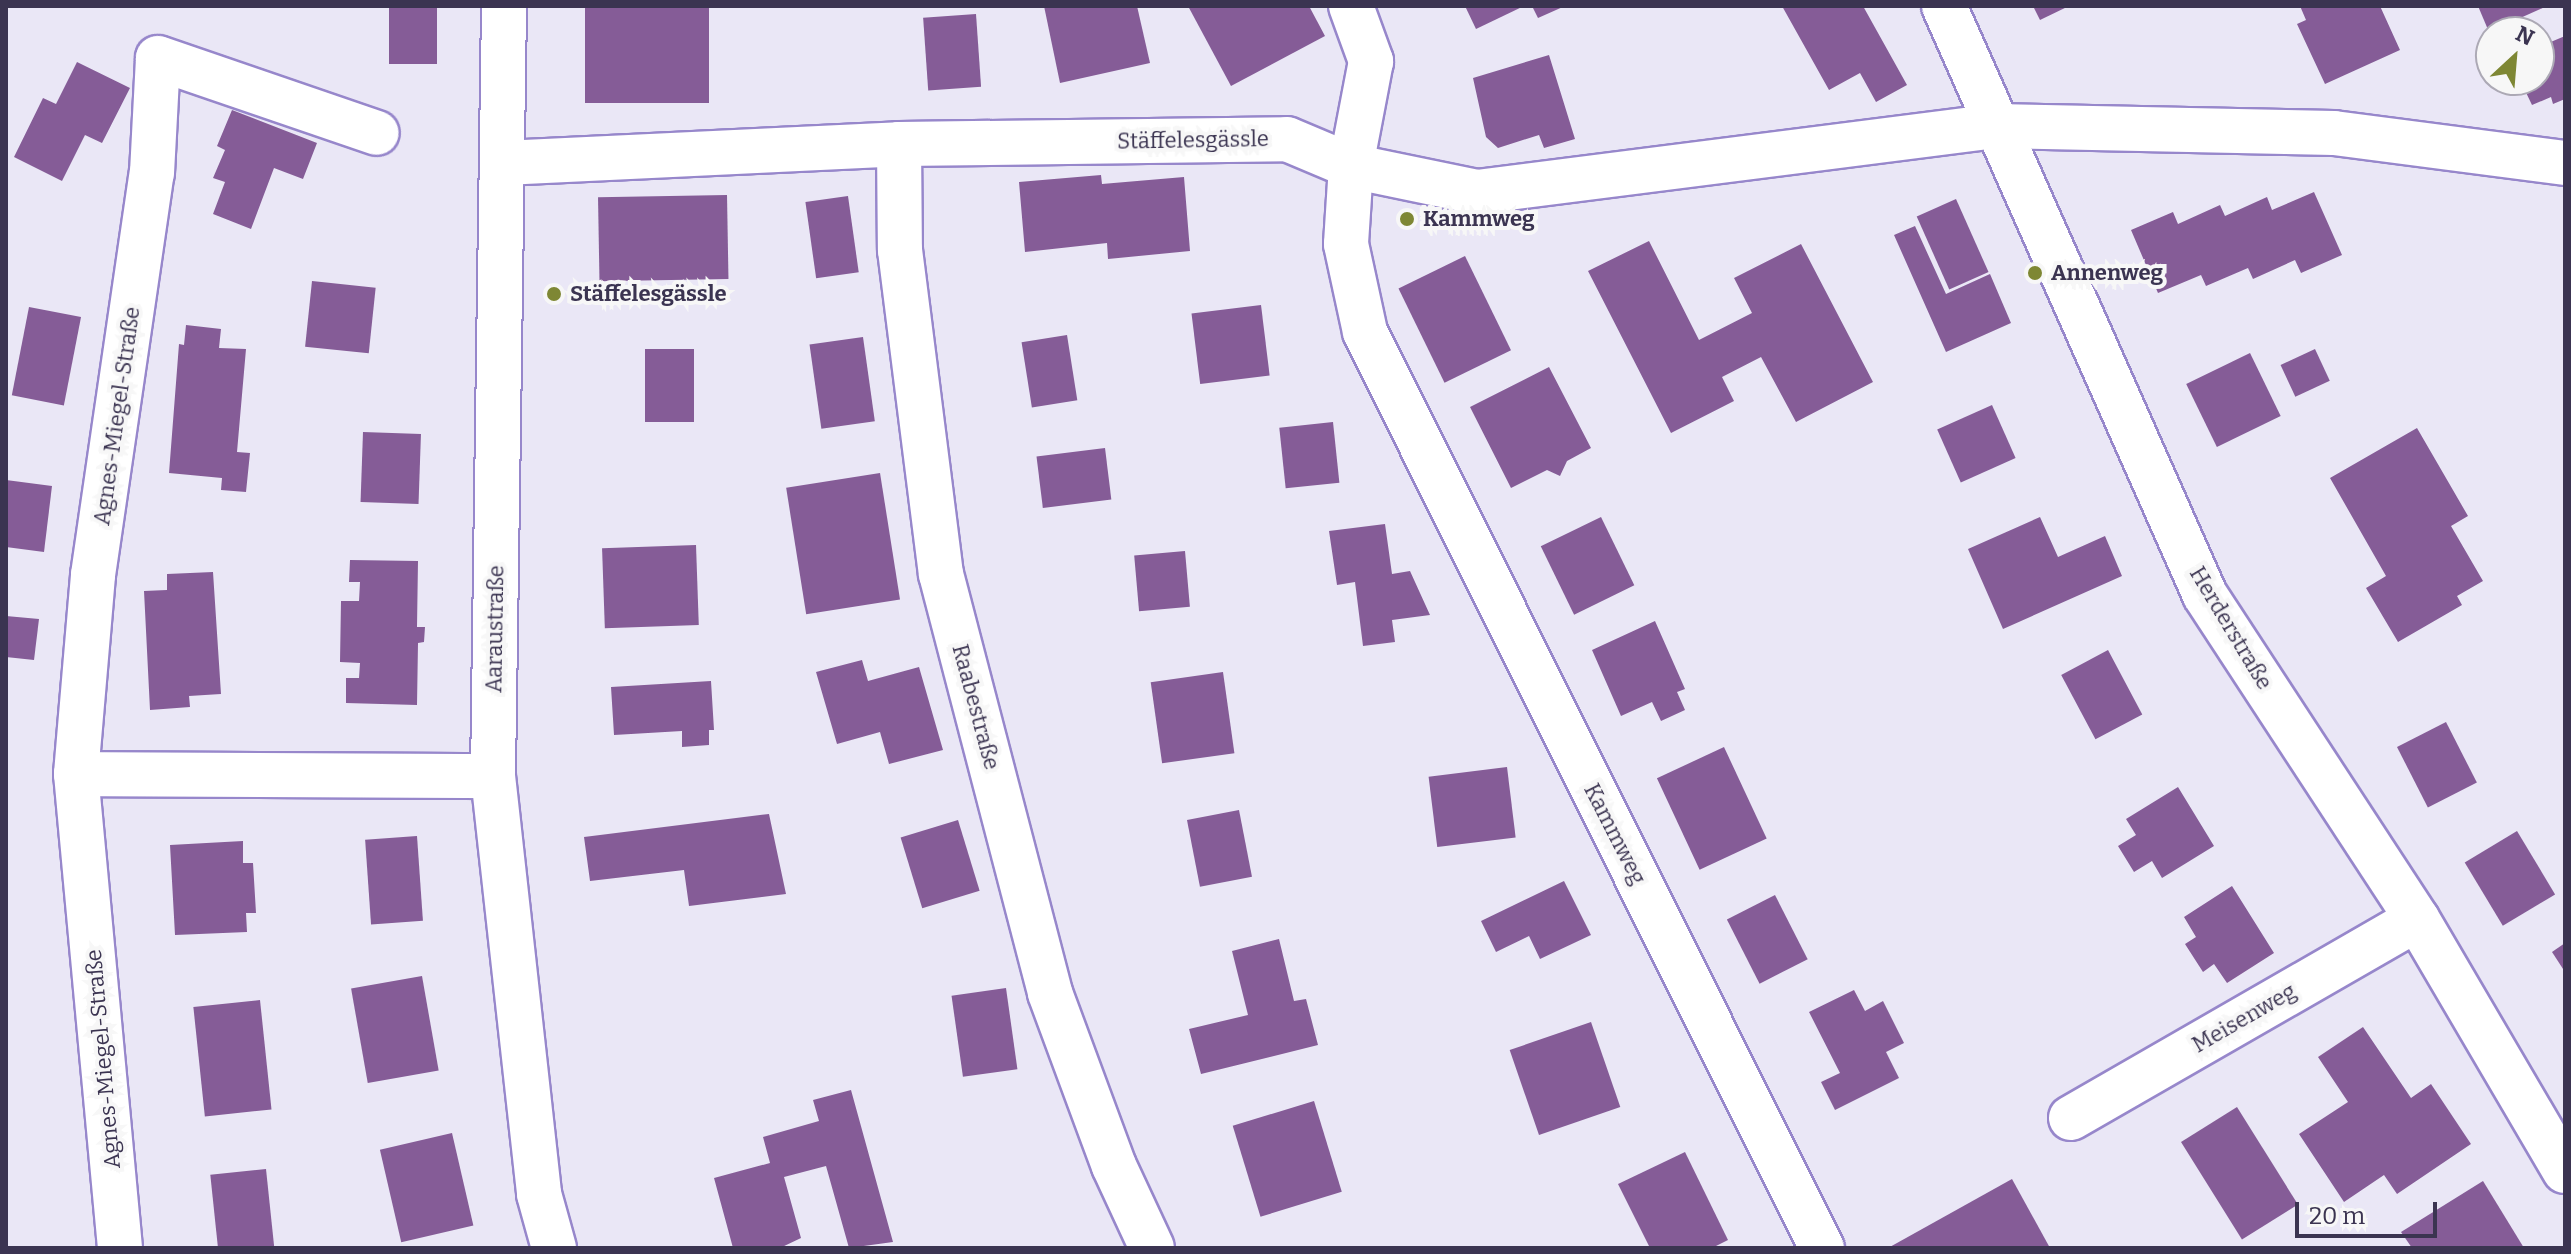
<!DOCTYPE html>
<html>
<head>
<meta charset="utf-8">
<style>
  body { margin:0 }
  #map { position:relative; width:2571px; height:1254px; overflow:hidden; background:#eae7f6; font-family:Bitter,serif }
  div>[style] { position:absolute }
  .building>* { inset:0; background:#855c97; transform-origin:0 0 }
  .roads { filter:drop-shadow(2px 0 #9787cb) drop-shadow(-2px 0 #9787cb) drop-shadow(0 2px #9787cb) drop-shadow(0 -2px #9787cb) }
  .minor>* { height:44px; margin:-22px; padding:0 22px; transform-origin:22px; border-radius:22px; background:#fff }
  .dots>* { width:22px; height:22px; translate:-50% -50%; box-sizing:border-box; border:4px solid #f7f7f7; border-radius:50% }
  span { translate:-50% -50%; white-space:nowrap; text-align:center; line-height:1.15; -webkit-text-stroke:8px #f7f7f7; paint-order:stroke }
  .street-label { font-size:22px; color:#3b3451 }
  .poi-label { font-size:22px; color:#3b3451; font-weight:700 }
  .left { translate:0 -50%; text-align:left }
  .frame { position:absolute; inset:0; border:8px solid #3b3451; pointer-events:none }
  .north { position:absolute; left:2475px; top:16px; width:80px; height:80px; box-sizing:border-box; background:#f7f7f7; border:2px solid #aca9b5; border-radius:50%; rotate:26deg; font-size:22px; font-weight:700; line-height:32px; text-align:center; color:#3b3451 }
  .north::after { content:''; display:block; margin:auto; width:28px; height:36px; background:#7e8734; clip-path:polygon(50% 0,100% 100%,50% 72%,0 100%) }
  .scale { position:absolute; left:2295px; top:1202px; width:142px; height:36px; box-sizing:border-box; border:4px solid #3b3451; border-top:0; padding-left:10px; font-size:24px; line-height:28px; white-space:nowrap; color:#3b3451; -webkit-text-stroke:6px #f7f7f7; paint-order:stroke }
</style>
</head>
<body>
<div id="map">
  <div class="building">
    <div style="left:389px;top:6px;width:48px;height:58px"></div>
    <div style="left:585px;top:6px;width:124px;height:97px"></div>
    <div style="clip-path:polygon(1044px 6px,1137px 6px,1150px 63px,1060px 83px)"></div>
    <div style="clip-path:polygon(1188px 6px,1309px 6px,1325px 36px,1231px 86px)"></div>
    <div style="clip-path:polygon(1465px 6px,1524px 6px,1476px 29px)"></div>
    <div style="clip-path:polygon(1532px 6px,1565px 6px,1538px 18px)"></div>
    <div style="clip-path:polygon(1782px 6px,1863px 6px,1907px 85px,1876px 102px,1860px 73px,1829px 90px)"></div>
    <div style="clip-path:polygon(2033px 6px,2069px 6px,2040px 20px)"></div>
    <div style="clip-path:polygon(2300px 6px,2380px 6px,2400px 50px,2325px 84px,2297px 24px,2306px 20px)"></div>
    <div style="clip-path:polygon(2478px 6px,2547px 6px,2489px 32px)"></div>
    <div style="left:976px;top:14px;width:73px;height:53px;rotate:86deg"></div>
    <div style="clip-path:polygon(2565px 36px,2565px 99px,2553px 104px,2551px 97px,2532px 105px,2520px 80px,2539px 80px,2539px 47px)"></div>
    <div style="clip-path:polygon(1549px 55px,1575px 139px,1544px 148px,1539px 135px,1498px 148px,1486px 137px,1473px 78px)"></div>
    <div style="clip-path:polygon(77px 62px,130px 88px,102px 143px,85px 135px,62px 181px,14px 157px,43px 98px,56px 104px)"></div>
    <div style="clip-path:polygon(232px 110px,317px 143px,303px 179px,274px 168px,251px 229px,213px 214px,225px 182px,213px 178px,225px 150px,217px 146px)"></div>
    <div style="clip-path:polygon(1101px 175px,1102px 184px,1184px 177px,1190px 251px,1108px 259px,1107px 243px,1025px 252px,1019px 182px)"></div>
    <div style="clip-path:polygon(2314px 192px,2342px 255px,2301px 273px,2295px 260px,2253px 279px,2248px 268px,2206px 286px,2201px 275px,2158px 293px,2131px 230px,2173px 212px,2178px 224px,2220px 205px,2225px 216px,2267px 197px,2272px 210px)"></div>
    <div style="left:727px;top:195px;width:84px;height:129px;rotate:89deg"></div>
    <div style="left:848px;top:196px;width:77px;height:43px;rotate:82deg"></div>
    <div style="left:1956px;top:199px;width:80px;height:43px;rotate:66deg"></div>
    <div style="clip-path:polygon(1915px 226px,1946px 294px,1990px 274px,2011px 323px,1946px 352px,1894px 235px)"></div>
    <div style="clip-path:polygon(1649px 241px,1699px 340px,1752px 313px,1734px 278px,1801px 244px,1873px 382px,1796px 422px,1761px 357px,1722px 377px,1734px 401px,1671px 433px,1588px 271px)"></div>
    <div style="left:1465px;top:256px;width:105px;height:74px;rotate:64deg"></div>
    <div style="left:312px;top:281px;width:64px;height:66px;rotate:6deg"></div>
    <div style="left:1261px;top:305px;width:71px;height:70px;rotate:83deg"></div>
    <div style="left:29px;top:307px;width:53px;height:90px;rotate:11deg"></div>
    <div style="clip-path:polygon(186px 325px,221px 329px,219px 348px,246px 349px,237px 452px,250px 453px,246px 492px,221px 490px,222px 478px,169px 473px,179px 344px,184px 345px)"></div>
    <div style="left:1067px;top:335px;width:66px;height:46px;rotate:81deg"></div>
    <div style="left:863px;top:337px;width:85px;height:54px;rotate:82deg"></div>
    <div style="left:645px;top:349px;width:49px;height:73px"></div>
    <div style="left:2315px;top:349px;width:35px;height:38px;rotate:65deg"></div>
    <div style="left:2250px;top:353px;width:70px;height:71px;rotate:64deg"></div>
    <div style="clip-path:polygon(1549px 367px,1591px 448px,1567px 461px,1560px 476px,1547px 470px,1511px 488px,1470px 407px)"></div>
    <div style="left:1992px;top:405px;width:58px;height:60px;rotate:66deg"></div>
    <div style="left:1333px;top:422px;width:61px;height:54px;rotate:84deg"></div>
    <div style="clip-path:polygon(2417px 428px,2468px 516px,2451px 526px,2483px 581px,2457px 596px,2462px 605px,2398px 642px,2366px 588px,2386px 576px,2330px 478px)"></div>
    <div style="left:363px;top:432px;width:58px;height:70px;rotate:2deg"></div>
    <div style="left:1105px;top:448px;width:52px;height:69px;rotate:83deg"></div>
    <div style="left:880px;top:473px;width:128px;height:95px;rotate:81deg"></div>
    <div style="clip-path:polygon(6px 480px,52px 486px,44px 552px,6px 547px)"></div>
    <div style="left:1601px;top:517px;width:76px;height:67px;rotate:64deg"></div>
    <div style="clip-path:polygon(2040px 517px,2058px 557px,2105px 536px,2122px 576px,2003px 629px,1968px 549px)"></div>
    <div style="clip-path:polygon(1385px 524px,1392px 574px,1410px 571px,1430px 615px,1392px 620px,1395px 642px,1363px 646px,1355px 582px,1337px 585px,1329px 531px)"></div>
    <div style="left:696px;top:545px;width:80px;height:94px;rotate:88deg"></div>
    <div style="left:1185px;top:551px;width:56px;height:51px;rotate:85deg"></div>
    <div style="clip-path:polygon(350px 560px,418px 561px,417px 627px,425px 627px,424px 642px,418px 643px,417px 705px,346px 703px,346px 678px,359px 678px,360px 663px,340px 662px,341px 601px,359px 601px,360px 582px,349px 582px)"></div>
    <div style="clip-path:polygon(213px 572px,221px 694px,189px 696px,190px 707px,150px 710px,144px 591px,167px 590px,167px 574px)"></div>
    <div style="clip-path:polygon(6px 616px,39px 619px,34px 660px,6px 657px)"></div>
    <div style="clip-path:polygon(1655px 621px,1685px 689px,1677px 692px,1685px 710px,1661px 721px,1652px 702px,1621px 716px,1592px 650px)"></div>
    <div style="left:2108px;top:650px;width:73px;height:53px;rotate:62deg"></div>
    <div style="clip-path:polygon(862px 660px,868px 681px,919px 667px,943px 750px,889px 764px,880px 732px,837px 744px,816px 672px)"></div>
    <div style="left:1223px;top:672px;width:82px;height:73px;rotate:82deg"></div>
    <div style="clip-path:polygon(711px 681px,714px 730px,709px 730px,709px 745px,682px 747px,682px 731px,614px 735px,611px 687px)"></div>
    <div style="left:2446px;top:722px;width:68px;height:55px;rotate:63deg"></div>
    <div style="left:1724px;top:747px;width:101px;height:74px;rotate:65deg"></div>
    <div style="left:1507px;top:767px;width:71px;height:79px;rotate:83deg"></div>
    <div style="clip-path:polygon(2178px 787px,2214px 846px,2162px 878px,2152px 861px,2134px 872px,2118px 846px,2136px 835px,2126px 819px)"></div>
    <div style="left:1239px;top:810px;width:68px;height:53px;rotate:79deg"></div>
    <div style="clip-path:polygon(769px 814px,786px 894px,689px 906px,684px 870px,590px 881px,584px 837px)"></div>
    <div style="left:958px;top:820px;width:74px;height:60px;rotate:73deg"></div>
    <div style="left:2517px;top:831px;width:74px;height:61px;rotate:59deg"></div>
    <div style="left:417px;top:836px;width:85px;height:52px;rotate:86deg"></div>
    <div style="clip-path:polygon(243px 841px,243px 863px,253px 863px,256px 913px,246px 913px,247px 932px,175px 935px,170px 845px)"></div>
    <div style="clip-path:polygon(1564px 881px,1591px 935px,1540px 959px,1529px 936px,1496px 952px,1481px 921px)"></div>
    <div style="clip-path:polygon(2232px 886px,2274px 953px,2227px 983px,2214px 964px,2203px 972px,2185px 944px,2196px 937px,2184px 917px)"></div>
    <div style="left:1775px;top:895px;width:72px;height:54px;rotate:63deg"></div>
    <div style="clip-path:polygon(1279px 939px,1294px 1001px,1306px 999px,1318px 1045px,1201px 1074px,1189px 1029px,1248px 1015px,1232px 951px)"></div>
    <div style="clip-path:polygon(2565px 943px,2565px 972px,2552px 952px)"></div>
    <div style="left:422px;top:976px;width:96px;height:72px;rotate:80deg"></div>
    <div style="left:1006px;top:988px;width:82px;height:55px;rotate:82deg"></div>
    <div style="clip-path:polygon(1854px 990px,1865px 1011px,1883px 1001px,1904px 1043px,1886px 1052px,1899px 1078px,1835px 1110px,1821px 1082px,1840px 1073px,1809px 1012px)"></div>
    <div style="left:260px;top:1000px;width:110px;height:67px;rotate:84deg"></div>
    <div style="left:1591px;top:1022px;width:90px;height:86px;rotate:71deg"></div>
    <div style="clip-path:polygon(2363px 1027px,2411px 1098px,2431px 1084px,2471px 1144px,2397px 1194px,2384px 1175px,2344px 1202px,2299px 1134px,2348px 1102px,2318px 1057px)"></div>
    <div style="clip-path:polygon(851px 1090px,893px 1242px,849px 1248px,826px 1166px,784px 1177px,801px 1238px,780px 1248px,733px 1248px,714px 1178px,770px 1163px,763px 1137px,819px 1121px,813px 1100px)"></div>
    <div style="left:1314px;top:1101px;width:95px;height:85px;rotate:73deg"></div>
    <div style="left:2237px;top:1107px;width:115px;height:66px;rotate:58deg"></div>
    <div style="left:452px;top:1133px;width:95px;height:74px;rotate:77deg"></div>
    <div style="clip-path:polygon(1685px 1152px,1728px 1240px,1712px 1248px,1650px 1248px,1618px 1184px)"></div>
    <div style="left:266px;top:1169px;width:79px;height:56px;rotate:84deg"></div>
    <div style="clip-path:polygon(2012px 1179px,2050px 1248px,1888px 1248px)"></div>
    <div style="clip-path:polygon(2483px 1181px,2524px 1248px,2412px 1248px,2401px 1232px)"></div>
  </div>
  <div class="roads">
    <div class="minor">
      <div style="left:504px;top:6px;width:770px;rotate:90.82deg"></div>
      <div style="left:493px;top:776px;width:421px;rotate:83.7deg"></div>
      <div style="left:539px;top:1194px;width:56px;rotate:74.5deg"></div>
      <div style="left:1351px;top:6px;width:59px;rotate:70deg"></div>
      <div style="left:1371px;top:61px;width:107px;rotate:100.8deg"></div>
      <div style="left:1351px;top:166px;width:78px;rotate:93.7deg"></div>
      <div style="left:1346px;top:244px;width:90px;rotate:77.8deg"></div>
      <div style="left:1365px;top:332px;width:1024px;rotate:63.49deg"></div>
      <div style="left:1944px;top:6px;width:644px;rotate:66.1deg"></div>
      <div style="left:2205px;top:595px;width:387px;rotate:56.8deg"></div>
      <div style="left:2417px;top:919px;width:292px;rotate:59.6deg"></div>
      <div style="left:899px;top:144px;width:106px;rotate:89.5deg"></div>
      <div style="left:900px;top:250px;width:327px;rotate:82.8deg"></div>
      <div style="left:941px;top:574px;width:433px;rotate:75.4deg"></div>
      <div style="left:1050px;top:993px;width:184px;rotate:69.7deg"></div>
      <div style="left:1114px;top:1166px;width:90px;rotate:65.1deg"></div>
      <div style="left:503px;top:163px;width:396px;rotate:-2.7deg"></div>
      <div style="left:899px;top:144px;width:388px;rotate:-0.7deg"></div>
      <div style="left:1287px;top:139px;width:69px;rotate:22.9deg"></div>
      <div style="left:1351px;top:166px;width:129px;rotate:11.7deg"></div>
      <div style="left:1477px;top:192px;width:523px;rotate:-7.25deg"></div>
      <div style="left:1996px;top:126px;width:338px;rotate:1.2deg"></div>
      <div style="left:2334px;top:133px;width:233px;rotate:7.4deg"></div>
      <div style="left:76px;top:774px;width:417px;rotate:0.3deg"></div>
      <div style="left:2071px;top:1118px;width:399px;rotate:-29.9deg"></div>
      <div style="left:120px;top:1248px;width:476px;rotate:-95.3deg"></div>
      <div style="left:76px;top:774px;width:200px;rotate:-85.1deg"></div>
      <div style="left:93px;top:575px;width:406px;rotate:-81.7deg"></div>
      <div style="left:152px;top:173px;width:115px;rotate:-87deg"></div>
      <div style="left:158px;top:58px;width:231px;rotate:18.9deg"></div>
    </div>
  </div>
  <div class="dots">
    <div style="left:1407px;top:219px;background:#7e8734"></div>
    <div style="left:2035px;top:273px;background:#7e8734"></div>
    <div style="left:554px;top:294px;background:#7e8734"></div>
  </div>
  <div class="street-label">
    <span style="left:1193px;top:140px;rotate:-1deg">Stäffelesgässle</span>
    <span style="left:117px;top:416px;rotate:-82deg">Agnes-Miegel-Straße</span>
    <span style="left:2231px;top:628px;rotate:59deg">Herderstraße</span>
    <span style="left:495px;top:629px;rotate:-89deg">Aaraustraße</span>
    <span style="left:976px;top:707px;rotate:75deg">Raabestraße</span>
    <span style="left:1615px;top:834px;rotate:63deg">Kammweg</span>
    <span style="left:2244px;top:1018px;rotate:-30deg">Meisenweg</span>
    <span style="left:103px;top:1059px;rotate:-95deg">Agnes-Miegel-Straße</span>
  </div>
  <div class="poi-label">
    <span class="left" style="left:1423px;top:219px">Kammweg</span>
    <span class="left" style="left:2051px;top:273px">Annenweg</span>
    <span class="left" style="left:570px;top:294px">Stäffelesgässle</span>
  </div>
  <div class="frame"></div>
  <div class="north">N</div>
  <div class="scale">20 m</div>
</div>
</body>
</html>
